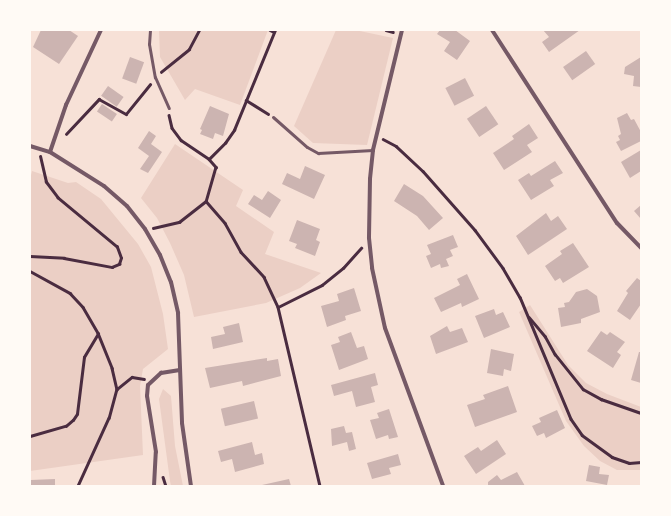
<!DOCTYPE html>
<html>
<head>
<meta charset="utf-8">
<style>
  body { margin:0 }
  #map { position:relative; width:671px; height:516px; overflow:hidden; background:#f7e1d7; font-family:Montserrat,sans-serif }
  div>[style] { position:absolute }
  .green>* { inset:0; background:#ebcfc5 }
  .building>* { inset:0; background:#ccb4b1; transform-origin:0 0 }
  .path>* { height:2.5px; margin:-1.25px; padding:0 1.25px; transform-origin:1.25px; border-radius:1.25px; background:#4a2c40 }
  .service>* { height:3px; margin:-1.5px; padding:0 1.5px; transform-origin:1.5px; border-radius:1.5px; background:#755966 }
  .minor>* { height:4px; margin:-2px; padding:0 2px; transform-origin:2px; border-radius:2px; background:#755966 }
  span { translate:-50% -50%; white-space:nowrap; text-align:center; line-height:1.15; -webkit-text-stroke:3px #fffaf5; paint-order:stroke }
  .frame { position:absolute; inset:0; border:31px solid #fffaf5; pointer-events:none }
</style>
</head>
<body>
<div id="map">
  <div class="green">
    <div style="clip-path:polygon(159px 30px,268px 30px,240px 105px,195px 89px,185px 100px,160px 57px)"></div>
    <div style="clip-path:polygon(336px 30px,355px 30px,393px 38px,367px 145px,313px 143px,294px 126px)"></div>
    <div style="clip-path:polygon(175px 144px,243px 190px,236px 206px,274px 232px,265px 254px,321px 273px,300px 288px,266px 303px,194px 317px,184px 275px,170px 243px,157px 218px,141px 198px)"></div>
    <div style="clip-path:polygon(32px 171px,68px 183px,76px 182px,101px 199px,138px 244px,151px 267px,163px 314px,168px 349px,143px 369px,140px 386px,143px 455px,30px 471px,30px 179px)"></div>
    <div style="clip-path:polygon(530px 305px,568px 365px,586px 383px,607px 394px,641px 407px,641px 470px,617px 470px,600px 461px,584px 446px,566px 421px,519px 312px)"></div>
    <div style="clip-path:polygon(163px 389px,171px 396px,175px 446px,183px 486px,171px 486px,170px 481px,159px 399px)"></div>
  </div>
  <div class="building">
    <div style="clip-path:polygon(41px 30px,69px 30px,78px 36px,59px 64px,33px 47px)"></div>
    <div style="clip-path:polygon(440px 30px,455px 30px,470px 41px,457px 60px,444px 51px,450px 42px,437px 34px)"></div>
    <div style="clip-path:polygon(543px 30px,580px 30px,549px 52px,542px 42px,549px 37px)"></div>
    <div style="left:586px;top:51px;width:16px;height:28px;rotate:55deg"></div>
    <div style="left:130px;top:57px;width:15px;height:23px;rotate:20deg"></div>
    <div style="clip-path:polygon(641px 57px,641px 87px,633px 86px,634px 76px,624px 74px,625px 67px)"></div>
    <div style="left:465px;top:78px;width:20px;height:22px;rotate:63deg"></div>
    <div style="left:108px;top:86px;width:19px;height:12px;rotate:35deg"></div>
    <div style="left:102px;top:104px;width:18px;height:9px;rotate:34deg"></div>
    <div style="clip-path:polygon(210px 106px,229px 114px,223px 136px,215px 133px,213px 139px,200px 134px,202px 130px,200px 129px)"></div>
    <div style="left:486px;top:106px;width:22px;height:23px;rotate:56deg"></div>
    <div style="clip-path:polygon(627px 113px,631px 120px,634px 119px,641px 132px,641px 141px,621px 151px,616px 142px,620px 140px,618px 136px,621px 134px,617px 118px)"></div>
    <div style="clip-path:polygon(529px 124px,538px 138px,527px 145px,532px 152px,504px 170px,493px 153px,514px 139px,512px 136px)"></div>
    <div style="clip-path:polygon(149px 131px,156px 136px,151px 144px,162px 152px,148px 173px,140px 169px,149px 156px,138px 148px)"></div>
    <div style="clip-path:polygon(641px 150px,641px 171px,630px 178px,621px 162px)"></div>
    <div style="clip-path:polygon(555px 161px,563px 173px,550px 180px,554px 186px,531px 200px,518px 180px,529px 173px,531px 176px)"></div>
    <div style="clip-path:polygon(305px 166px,325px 175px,314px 199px,282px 184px,287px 173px,300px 179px)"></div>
    <div style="clip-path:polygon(404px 184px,423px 196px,443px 218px,429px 230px,417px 216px,394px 201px)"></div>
    <div style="clip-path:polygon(268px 191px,281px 200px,270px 218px,248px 204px,254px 195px,262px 200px)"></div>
    <div style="clip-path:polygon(641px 205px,641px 219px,634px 211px)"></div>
    <div style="clip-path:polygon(546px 213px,551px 221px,558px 216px,567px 229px,528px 255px,516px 236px)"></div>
    <div style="clip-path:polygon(297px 220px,320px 229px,316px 240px,320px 242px,315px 256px,295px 248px,297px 244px,289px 241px)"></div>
    <div style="clip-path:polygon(453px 235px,458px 247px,450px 250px,453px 256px,446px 259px,449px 266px,441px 268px,440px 264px,431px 268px,426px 256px,431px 254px,427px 245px)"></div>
    <div style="clip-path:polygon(573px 243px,589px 267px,563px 283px,560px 278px,555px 281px,545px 266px,562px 254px,560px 251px)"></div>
    <div style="clip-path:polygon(467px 274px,479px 299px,462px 307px,461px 303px,441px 312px,434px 298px,460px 285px,457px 279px)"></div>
    <div style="clip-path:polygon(637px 278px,641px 281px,641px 304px,630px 320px,617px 311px,628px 293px,626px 291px)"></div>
    <div style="clip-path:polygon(354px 288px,361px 311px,345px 316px,346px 320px,327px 327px,321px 306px,339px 301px,337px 294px)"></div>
    <div style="clip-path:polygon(587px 289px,597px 296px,600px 312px,581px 319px,581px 323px,561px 327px,558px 308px,565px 307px,564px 303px,569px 302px,576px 292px)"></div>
    <div style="clip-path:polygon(494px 309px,496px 315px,503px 312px,510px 327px,484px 338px,475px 316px)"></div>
    <div style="clip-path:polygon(239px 323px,243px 342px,213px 349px,211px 337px,225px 334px,223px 327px)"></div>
    <div style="clip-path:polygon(447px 326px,450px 332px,462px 328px,468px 342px,436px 354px,430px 336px)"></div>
    <div style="clip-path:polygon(601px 331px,607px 335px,610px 332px,625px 342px,617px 352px,621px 355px,613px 368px,587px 351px)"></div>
    <div style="clip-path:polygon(351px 332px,357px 348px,364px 346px,368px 359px,339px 370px,331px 345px,340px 342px,338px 337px)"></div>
    <div style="clip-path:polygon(491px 349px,514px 354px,511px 371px,504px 369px,503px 376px,487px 373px)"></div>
    <div style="clip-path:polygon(639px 352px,641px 352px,641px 383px,631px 380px)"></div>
    <div style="clip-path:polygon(267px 358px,267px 361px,278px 359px,281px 376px,243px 386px,242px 381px,210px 388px,205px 368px)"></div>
    <div style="clip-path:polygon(375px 373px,378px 385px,371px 387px,375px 402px,356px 407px,352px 391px,334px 396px,331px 385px)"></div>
    <div style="clip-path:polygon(508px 386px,517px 412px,475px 427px,467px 405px,485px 399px,483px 395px)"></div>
    <div style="left:254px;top:401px;width:18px;height:34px;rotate:77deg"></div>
    <div style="clip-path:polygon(389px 409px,398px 437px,389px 439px,388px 435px,376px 439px,370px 420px,379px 418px,377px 413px)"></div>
    <div style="clip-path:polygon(557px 410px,565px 428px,546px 438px,544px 433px,537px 436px,532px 426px,541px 422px,539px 418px)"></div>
    <div style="clip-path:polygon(344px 426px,346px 433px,352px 432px,356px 449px,349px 451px,347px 442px,332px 446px,331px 429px)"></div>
    <div style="clip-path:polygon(497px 440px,506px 454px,476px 474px,464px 456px,478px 447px,481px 451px)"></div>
    <div style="clip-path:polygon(252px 442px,255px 455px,262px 453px,264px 464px,235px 472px,232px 459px,221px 462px,218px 451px)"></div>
    <div style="clip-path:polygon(398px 454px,401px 465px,389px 468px,391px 474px,372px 479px,367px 463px)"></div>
    <div style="clip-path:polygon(589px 465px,600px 467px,599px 474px,609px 475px,607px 485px,586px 481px)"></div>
    <div style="clip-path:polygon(517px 472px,525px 486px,488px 486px,488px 482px,497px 475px,501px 480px)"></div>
    <div style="clip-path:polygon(55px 479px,55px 486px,31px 486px,31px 480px)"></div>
    <div style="clip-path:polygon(289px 479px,291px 486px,262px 486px,262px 485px)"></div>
  </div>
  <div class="path">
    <div style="left:270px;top:30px;width:4px;rotate:27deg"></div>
    <div style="left:386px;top:30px;width:7px;rotate:16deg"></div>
    <div style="left:161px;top:72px;width:36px;rotate:-39deg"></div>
    <div style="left:189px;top:49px;width:21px;rotate:-62deg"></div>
    <div style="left:246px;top:100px;width:26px;rotate:32deg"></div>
    <div style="left:169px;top:115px;width:13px;rotate:77deg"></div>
    <div style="left:172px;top:128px;width:15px;rotate:53deg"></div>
    <div style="left:181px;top:140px;width:34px;rotate:34deg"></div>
    <div style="left:209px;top:159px;width:11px;rotate:49deg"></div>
    <div style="left:216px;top:167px;width:35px;rotate:106deg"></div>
    <div style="left:206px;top:201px;width:29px;rotate:49deg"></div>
    <div style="left:225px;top:223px;width:33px;rotate:61deg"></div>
    <div style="left:241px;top:252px;width:34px;rotate:47deg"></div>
    <div style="left:264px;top:277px;width:33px;rotate:65deg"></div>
    <div style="left:278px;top:307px;width:184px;rotate:76.8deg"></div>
    <div style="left:66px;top:134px;width:48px;rotate:-46.7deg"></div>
    <div style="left:99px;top:99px;width:31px;rotate:29deg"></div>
    <div style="left:126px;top:114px;width:38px;rotate:-51deg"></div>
    <div style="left:383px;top:139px;width:15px;rotate:28deg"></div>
    <div style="left:396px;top:146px;width:37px;rotate:43deg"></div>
    <div style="left:423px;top:171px;width:79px;rotate:48.6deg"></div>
    <div style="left:475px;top:230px;width:47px;rotate:53.6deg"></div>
    <div style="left:503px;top:268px;width:34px;rotate:60deg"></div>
    <div style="left:520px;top:297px;width:132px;rotate:67.3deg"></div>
    <div style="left:571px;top:419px;width:19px;rotate:55deg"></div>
    <div style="left:582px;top:435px;width:37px;rotate:36deg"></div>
    <div style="left:612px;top:457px;width:18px;rotate:19deg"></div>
    <div style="left:629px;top:463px;width:12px;rotate:-5deg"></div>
    <div style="left:209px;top:159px;width:23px;rotate:-45deg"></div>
    <div style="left:225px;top:143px;width:16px;rotate:-55deg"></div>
    <div style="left:234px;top:130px;width:108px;rotate:-67.7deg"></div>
    <div style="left:153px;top:228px;width:27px;rotate:-13deg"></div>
    <div style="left:179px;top:222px;width:34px;rotate:-38deg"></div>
    <div style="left:30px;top:256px;width:34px;rotate:3deg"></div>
    <div style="left:64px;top:258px;width:49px;rotate:10.6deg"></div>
    <div style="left:112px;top:267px;width:8px;rotate:-23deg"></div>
    <div style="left:119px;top:264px;width:6px;rotate:-72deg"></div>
    <div style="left:121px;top:258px;width:12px;rotate:-110deg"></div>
    <div style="left:117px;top:247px;width:77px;rotate:-140.3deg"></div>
    <div style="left:58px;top:198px;width:20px;rotate:-127deg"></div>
    <div style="left:46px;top:182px;width:26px;rotate:-103deg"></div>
    <div style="left:30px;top:271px;width:46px;rotate:28.8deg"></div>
    <div style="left:70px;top:293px;width:19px;rotate:47deg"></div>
    <div style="left:83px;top:307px;width:30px;rotate:60deg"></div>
    <div style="left:98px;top:333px;width:38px;rotate:68deg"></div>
    <div style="left:112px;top:368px;width:22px;rotate:77deg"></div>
    <div style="left:117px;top:389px;width:30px;rotate:105deg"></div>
    <div style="left:109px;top:418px;width:75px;rotate:114.5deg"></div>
    <div style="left:278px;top:307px;width:49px;rotate:-26.6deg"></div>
    <div style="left:322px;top:285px;width:27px;rotate:-39deg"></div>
    <div style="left:343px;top:268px;width:27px;rotate:-48deg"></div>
    <div style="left:529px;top:317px;width:25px;rotate:50deg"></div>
    <div style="left:545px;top:336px;width:21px;rotate:61deg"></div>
    <div style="left:555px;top:354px;width:45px;rotate:51.3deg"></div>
    <div style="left:583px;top:389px;width:21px;rotate:29deg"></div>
    <div style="left:601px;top:399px;width:42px;rotate:19.3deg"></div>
    <div style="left:117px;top:389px;width:19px;rotate:-39deg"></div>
    <div style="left:132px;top:377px;width:12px;rotate:9deg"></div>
    <div style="left:30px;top:436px;width:37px;rotate:-16deg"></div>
    <div style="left:66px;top:426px;width:9px;rotate:-41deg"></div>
    <div style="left:73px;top:420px;width:7px;rotate:-56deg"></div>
    <div style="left:77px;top:414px;width:57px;rotate:-83deg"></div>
    <div style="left:84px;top:357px;width:27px;rotate:-59deg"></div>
    <div style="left:163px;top:477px;width:9px;rotate:72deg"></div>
  </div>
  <div class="service">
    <div style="left:150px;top:30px;width:14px;rotate:94deg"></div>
    <div style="left:149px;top:44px;width:34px;rotate:80deg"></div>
    <div style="left:155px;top:77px;width:34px;rotate:66deg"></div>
    <div style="left:273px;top:117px;width:45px;rotate:41.4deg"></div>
    <div style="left:307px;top:147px;width:13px;rotate:29deg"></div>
    <div style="left:318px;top:153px;width:55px;rotate:-3.1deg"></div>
  </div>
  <div class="minor">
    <div style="left:402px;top:30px;width:123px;rotate:103.6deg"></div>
    <div style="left:373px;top:150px;width:29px;rotate:96deg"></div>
    <div style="left:370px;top:179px;width:59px;rotate:91deg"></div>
    <div style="left:369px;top:238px;width:30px;rotate:84deg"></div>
    <div style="left:372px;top:268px;width:61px;rotate:77.8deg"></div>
    <div style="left:385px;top:328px;width:168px;rotate:69.8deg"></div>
    <div style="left:492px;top:30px;width:230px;rotate:57.1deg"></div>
    <div style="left:617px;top:223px;width:35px;rotate:46deg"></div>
    <div style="left:30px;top:146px;width:21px;rotate:17deg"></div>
    <div style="left:50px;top:152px;width:64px;rotate:32.2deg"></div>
    <div style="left:104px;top:186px;width:30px;rotate:41deg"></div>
    <div style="left:127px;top:206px;width:29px;rotate:52deg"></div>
    <div style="left:145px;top:229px;width:30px;rotate:60deg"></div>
    <div style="left:160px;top:255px;width:29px;rotate:68deg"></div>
    <div style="left:171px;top:282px;width:32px;rotate:77deg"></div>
    <div style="left:178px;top:313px;width:110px;rotate:87.9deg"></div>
    <div style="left:182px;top:423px;width:64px;rotate:81.9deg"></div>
    <div style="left:50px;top:152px;width:50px;rotate:-71.2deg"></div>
    <div style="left:66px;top:105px;width:83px;rotate:-65deg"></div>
    <div style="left:154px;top:486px;width:34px;rotate:-87deg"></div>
    <div style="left:156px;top:452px;width:57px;rotate:-99.1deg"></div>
    <div style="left:147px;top:396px;width:11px;rotate:-85deg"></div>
    <div style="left:148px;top:385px;width:18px;rotate:-43deg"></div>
    <div style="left:161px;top:373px;width:19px;rotate:-9deg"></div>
  </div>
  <div class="frame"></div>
</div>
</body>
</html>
